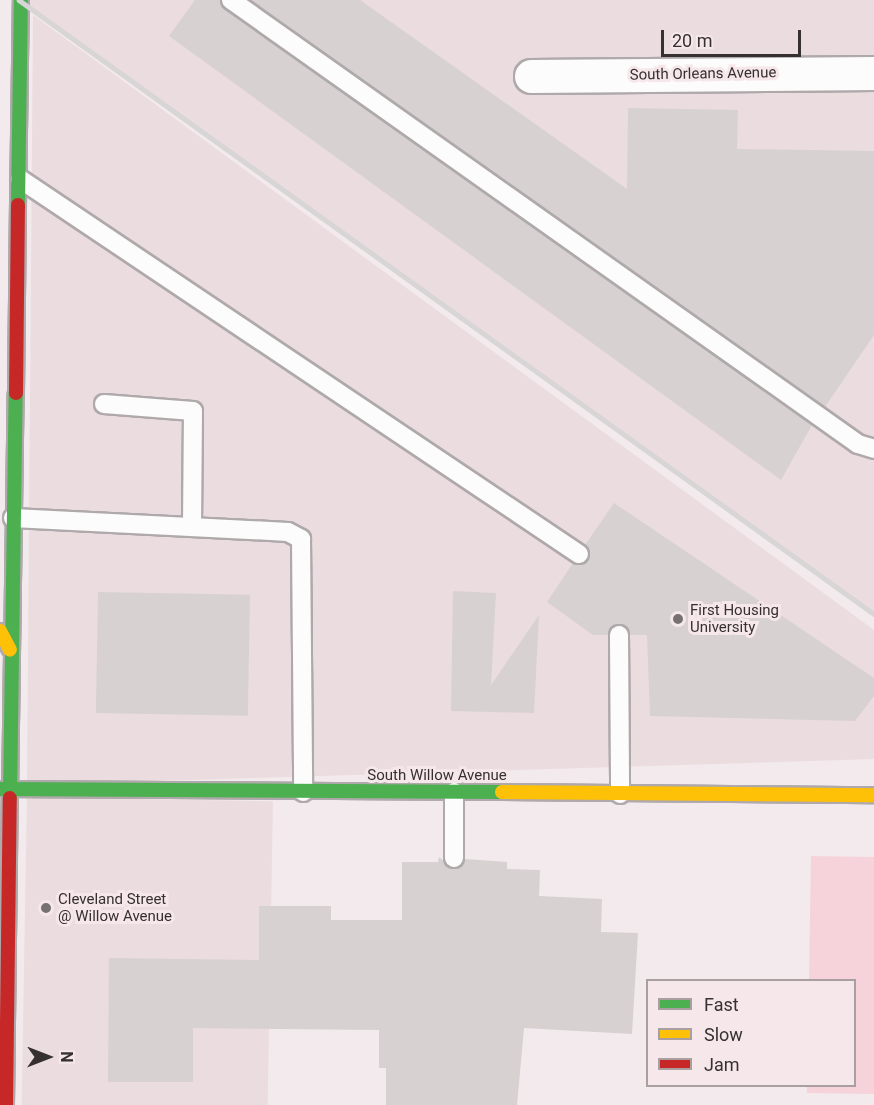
<!DOCTYPE html>
<html>
<head>
<meta charset="utf-8">
<style>
  body { margin:0 }
  #map { position:relative; width:874px; height:1105px; overflow:hidden; background:#f2eaec; font-family:Roboto,sans-serif }
  div>[style] { position:absolute }
  .built>* { inset:0; background:#ebdcdf; transform-origin:0 0 }
  .green>* { inset:0; background:#f6d3da }
  .building>* { inset:0; background:#d7d1d2; transform-origin:0 0 }
  .roads { filter:drop-shadow(2px 0 #afa9ab) drop-shadow(-2px 0 #afa9ab) drop-shadow(0 2px #afa9ab) drop-shadow(0 -2px #afa9ab) }
  .lane>* { height:18px; margin:-9px; padding:0 9px; transform-origin:9px; border-radius:9px; background:#fdfcfc }
  .street>* { height:33px; margin:-16.5px; padding:0 16.5px; transform-origin:16.5px; border-radius:16.5px; background:#fdfcfc }
  .fast>* { height:14px; margin:-7px; padding:0 7px; transform-origin:7px; border-radius:7px; background:#4caf50 }
  .slow>* { height:14px; margin:-7px; padding:0 7px; transform-origin:7px; border-radius:7px; background:#ffc107 }
  .jam>* { height:14px; margin:-7px; padding:0 7px; transform-origin:7px; border-radius:7px; background:#c62828 }
  .rail>* { height:4.5px; margin:-2.25px; padding:0 2.25px; transform-origin:2.25px; border-radius:2.25px; background:#d8d5d6 }
  .dots>* { width:16px; height:16px; translate:-50% -50%; box-sizing:border-box; border:3px solid #f6e7ea; border-radius:50% }
  span { translate:-50% -50%; white-space:nowrap; text-align:center; line-height:1.15; -webkit-text-stroke:6px #f6e7ea; paint-order:stroke }
  .street-label { font-size:15px; color:#363031 }
  .poi-label { font-size:15px; color:#363031 }
  .left { translate:0 -50%; text-align:left }
  .legend { position:absolute; left:646px; top:979px; width:210px; height:108px; box-sizing:border-box; background:#f6e7ea; border:2px solid #a99ea0; margin:0; padding:8px 10px; list-style:none; font-size:18px; color:#363031 }
  .legend li { display:flex; align-items:center; gap:12px; height:30px }
  .legend b { width:30px; border:2px solid #a99ea0 }
  .north { position:absolute; left:18px; top:1027px; width:60px; height:60px; -webkit-text-stroke:4px #f6e7ea; paint-order:stroke; rotate:90deg; font-size:16px; font-weight:700; line-height:24px; text-align:center; color:#363031 }
  .north::after { content:''; display:block; margin:auto; width:21px; height:27px; background:#363031; clip-path:polygon(50% 0,100% 100%,50% 72%,0 100%) }
  .scale { position:absolute; left:661px; top:30px; width:140px; height:27px; box-sizing:border-box; border:3px solid #363031; border-top:0; padding-left:8px; font-size:18px; line-height:21px; white-space:nowrap; color:#363031; -webkit-text-stroke:4px #f6e7ea; paint-order:stroke }
</style>
</head>
<body>
<div id="map">
  <div class="built">
    <div style="clip-path:polygon(21px 0,874px 0,874px 612px,21px 2px)"></div>
    <div style="clip-path:polygon(33px 15px,874px 630px,874px 759px,27px 785px)"></div>
    <div style="left:27px;top:797px;width:246px;height:308px;rotate:1deg"></div>
  </div>
  <div class="green">
    <div style="clip-path:polygon(811px 856px,874px 857px,874px 1094px,807px 1093px,807px 1086px,854px 1086px,854px 980px,809px 980px)"></div>
  </div>
  <div class="building">
    <div style="clip-path:polygon(195px 0,220px 0,225px 9px,812px 425px,781px 480px,169px 36px)"></div>
    <div style="clip-path:polygon(250px 0,360px 0,627px 189px,628px 108px,738px 110px,737px 149px,874px 151px,874px 335px,825px 407px)"></div>
    <div style="clip-path:polygon(614px 503px,874px 678px,874px 696px,855px 721px,650px 716px,647px 635px,630px 635px,620px 624px,608px 635px,593px 635px,547px 602px,573px 563px,588px 561px,585px 545px)"></div>
    <div style="clip-path:polygon(453px 591px,496px 593px,491px 685px,539px 615px,534px 713px,451px 711px)"></div>
    <div style="left:98px;top:592px;width:152px;height:121px;rotate:1deg"></div>
    <div style="clip-path:polygon(439px 857px,453px 869px,465px 859px,507px 862px,507px 869px,540px 870px,539px 896px,602px 899px,601px 932px,638px 933px,632px 1034px,524px 1028px,517px 1105px,386px 1105px,386px 1068px,379px 1068px,379px 1030px,193px 1028px,193px 1082px,108px 1082px,109px 958px,259px 960px,259px 906px,331px 906px,331px 920px,402px 920px,402px 862px,438px 862px)"></div>
  </div>
  <div class="roads">
    <div class="lane">
      <div style="left:231px;top:0;width:768px;rotate:35.3deg"></div>
      <div style="left:858px;top:444px;width:17px;rotate:17deg"></div>
      <div style="left:20px;top:179px;width:673px;rotate:33.86deg"></div>
      <div style="left:104px;top:404px;width:89px;rotate:4.5deg"></div>
      <div style="left:193px;top:411px;width:116px;rotate:90.5deg"></div>
      <div style="left:13px;top:518px;width:275px;rotate:2.9deg"></div>
      <div style="left:288px;top:532px;width:15px;rotate:28deg"></div>
      <div style="left:301px;top:539px;width:253px;rotate:89.5deg"></div>
      <div style="left:619px;top:635px;width:159px;rotate:89.6deg"></div>
      <div style="left:454px;top:792px;width:66px;rotate:90deg"></div>
    </div>
    <div class="street">
      <div style="left:531px;top:76px;width:343px;rotate:-0.5deg"></div>
    </div>
    <div class="fast">
      <div style="left:18px;top:205px;width:205px;rotate:-89.2deg"></div>
      <div style="left:0;top:789px;width:502px;rotate:0.34deg"></div>
      <div style="left:10px;top:798px;width:405px;rotate:-89.2deg"></div>
    </div>
    <div class="slow">
      <div style="left:0;top:631px;width:21px;rotate:62deg"></div>
      <div style="left:502px;top:792px;width:372px;rotate:0.5deg"></div>
    </div>
    <div class="jam">
      <div style="left:16px;top:393px;width:188px;rotate:-89.4deg"></div>
      <div style="left:6px;top:1105px;width:307px;rotate:-89.3deg"></div>
    </div>
  </div>
  <div class="rail">
    <div style="left:19px;top:0;width:1053px;rotate:35.68deg"></div>
  </div>
  <div class="dots">
    <div style="left:678px;top:619px;background:#787172"></div>
    <div style="left:46px;top:908px;background:#787172"></div>
  </div>
  <div class="street-label">
    <span style="left:703px;top:74px;rotate:-1deg">South Orleans Avenue</span>
    <span style="left:437px;top:776px">South Willow Avenue</span>
  </div>
  <div class="poi-label">
    <span class="left" style="left:690px;top:619px">First Housing<br>University</span>
    <span class="left" style="left:58px;top:908px">Cleveland Street<br>@ Willow Avenue</span>
  </div>
  <ul class="legend">
  <li><b style="height:8px;background:#4caf50"></b>Fast</li>
  <li><b style="height:8px;background:#ffc107"></b>Slow</li>
  <li><b style="height:8px;background:#c62828"></b>Jam</li>
  </ul>
  <div class="north">N</div>
  <div class="scale">20 m</div>
</div>
</body>
</html>
